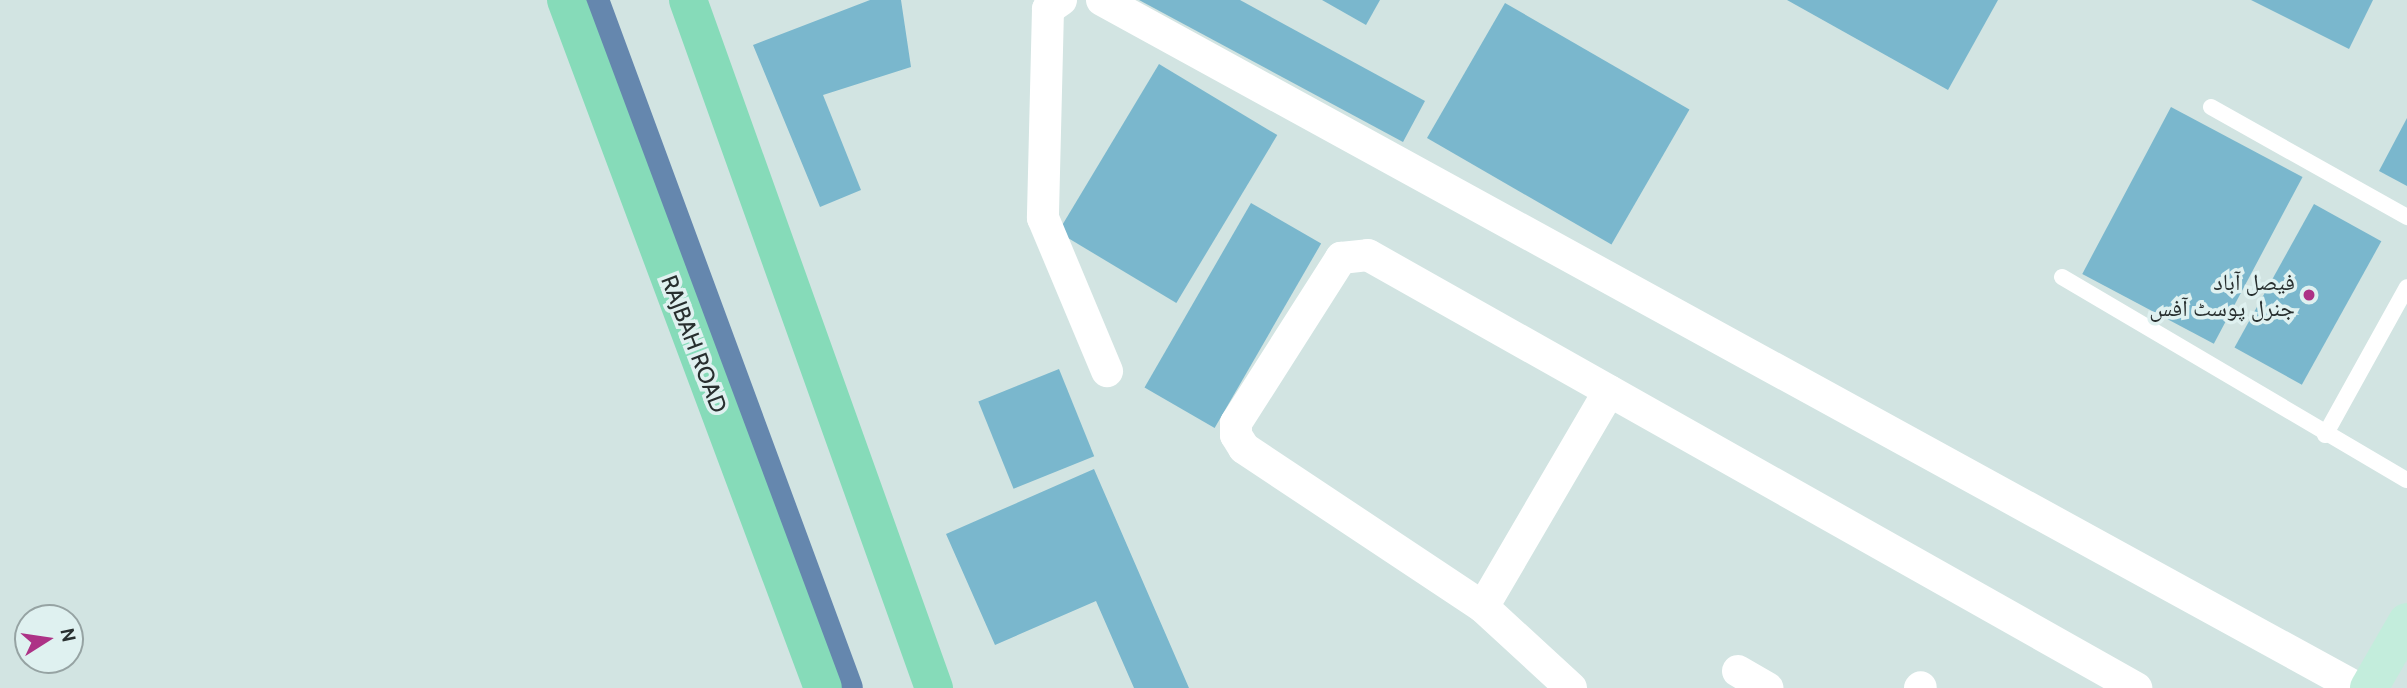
<!DOCTYPE html>
<html>
<head>
<meta charset="utf-8">
<style>
  body { margin:0 }
  #map { position:relative; width:2407px; height:688px; overflow:hidden; background:#d2e4e2; font-family:Cabin,"Noto Naskh Arabic",sans-serif }
  div>[style] { position:absolute }
  .canal>* { height:35px; margin:-17.5px; padding:0 17.5px; transform-origin:17.5px; border-radius:17.5px; background:#6587ae }
  .building>* { inset:0; background:#7ab7cd; transform-origin:0 0 }
  .lane>* { height:16px; margin:-8px; padding:0 8px; transform-origin:8px; border-radius:8px; background:#fff }
  .street>* { height:32px; margin:-16px; padding:0 16px; transform-origin:16px; border-radius:16px; background:#fff }
  .secondary>* { height:38px; margin:-19px; padding:0 19px; transform-origin:19px; border-radius:19px; background:#c3eddc }
  .primary>* { height:38px; margin:-19px; padding:0 19px; transform-origin:19px; border-radius:19px; background:#86dbb9 }
  .dots>* { width:19px; height:19px; translate:-50% -50%; box-sizing:border-box; border:4px solid #dff1f0; border-radius:50% }
  span { translate:-50% -50%; white-space:nowrap; text-align:center; line-height:1.15; -webkit-text-stroke:7px #dff1f0; paint-order:stroke }
  .poi-label { font-size:23px; color:#282f2f }
  .right { translate:-100% -50%; text-align:right }
  .street-label { font-size:23px; color:#282f2f }
  .north { position:absolute; left:14px; top:604px; width:70px; height:70px; box-sizing:border-box; background:#dff1f0; border:2px solid #96a3a3; border-radius:50%; rotate:78deg; font-size:19px; font-weight:700; line-height:28px; text-align:center; color:#282f2f }
  .north::after { content:''; display:block; margin:auto; width:24px; height:32px; background:#ad3286; clip-path:polygon(50% 0,100% 100%,50% 72%,0 100%) }
</style>
</head>
<body>
<div id="map">
  <div class="canal">
    <div style="left:591px;top:0;width:733px;rotate:69.74deg"></div>
  </div>
  <div class="building">
    <div style="clip-path:polygon(870px 0,901px 0,911px 67px,823px 95px,861px 190px,820px 207px,753px 45px)"></div>
    <div style="clip-path:polygon(1139px 0,1240px 0,1425px 101px,1403px 142px)"></div>
    <div style="clip-path:polygon(1322px 0,1380px 0,1366px 25px)"></div>
    <div style="clip-path:polygon(1787px 0,1998px 0,1948px 90px)"></div>
    <div style="clip-path:polygon(2251px 0,2373px 0,2349px 49px)"></div>
    <div style="left:1505px;top:3px;width:213px;height:156px;rotate:30deg"></div>
    <div style="left:1159px;top:64px;width:138px;height:196px;rotate:31deg"></div>
    <div style="left:2171px;top:107px;width:149px;height:189px;rotate:28deg"></div>
    <div style="clip-path:polygon(2407px 118px,2407px 186px,2379px 171px)"></div>
    <div style="left:1251px;top:203px;width:81px;height:213px;rotate:30deg"></div>
    <div style="left:2314px;top:204px;width:77px;height:164px;rotate:29deg"></div>
    <div style="left:1059px;top:369px;width:94px;height:87px;rotate:68deg"></div>
    <div style="clip-path:polygon(1094px 469px,1189px 688px,1134px 688px,1096px 601px,995px 645px,946px 534px)"></div>
  </div>
  <div class="lane">
    <div style="left:2211px;top:107px;width:225px;rotate:29.3deg"></div>
    <div style="left:2062px;top:277px;width:400px;rotate:30.5deg"></div>
    <div style="left:2325px;top:435px;width:169px;rotate:-61deg"></div>
  </div>
  <div class="street">
    <div style="left:1061px;top:0;width:16px;rotate:145deg"></div>
    <div style="left:1048px;top:9px;width:209px;rotate:91.4deg"></div>
    <div style="left:1043px;top:218px;width:166px;rotate:67.3deg"></div>
    <div style="left:1102px;top:0;width:1431px;rotate:28.73deg"></div>
    <div style="left:1483px;top:607px;width:250px;rotate:-59.7deg"></div>
    <div style="left:1738px;top:671px;width:34px;rotate:30deg"></div>
    <div style="left:1571px;top:688px;width:120px;rotate:-137.4deg"></div>
    <div style="left:1483px;top:607px;width:287px;rotate:-146.4deg"></div>
    <div style="left:1244px;top:448px;width:15px;rotate:-122deg"></div>
    <div style="left:1236px;top:435px;width:12px;rotate:-90deg"></div>
    <div style="left:1236px;top:423px;width:196px;rotate:-57.5deg"></div>
    <div style="left:1341px;top:258px;width:27px;rotate:-6deg"></div>
    <div style="left:1368px;top:255px;width:882px;rotate:29.41deg"></div>
    <div style="left:1920px;top:688px;width:1px;rotate:-45deg"></div>
  </div>
  <div class="secondary">
    <div style="left:2369px;top:688px;width:76px;rotate:-60.1deg"></div>
  </div>
  <div class="primary">
    <div style="left:566px;top:0;width:734px;rotate:69.52deg"></div>
    <div style="left:688px;top:0;width:731px;rotate:70.33deg"></div>
  </div>
  <div class="dots">
    <div style="left:2309px;top:295px;background:#ad3286"></div>
  </div>
  <div class="poi-label">
    <span class="right" style="left:2295px;top:295px">فیصل آباد<br>جنرل پوسٹ آفس</span>
  </div>
  <div class="street-label">
    <span style="left:694px;top:344px;rotate:69deg">RAJBAH ROAD</span>
  </div>
  <div class="north">N</div>
</div>
</body>
</html>
